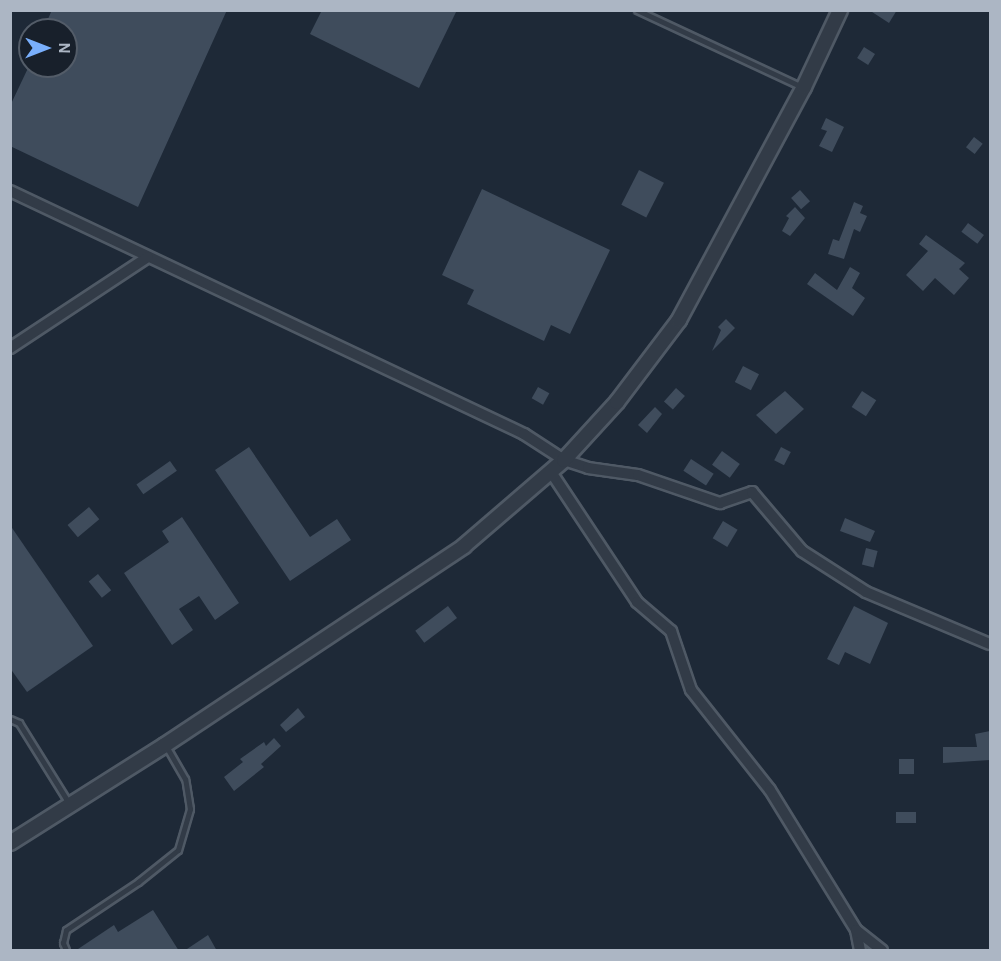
<!DOCTYPE html>
<html>
<head>
<meta charset="utf-8">
<style>
  body { margin:0 }
  #map { position:relative; width:1001px; height:961px; overflow:hidden; background:#1e2937; font-family:"Alegreya Sans",sans-serif }
  div>[style] { position:absolute }
  .building>* { inset:0; background:#3f4c5c; transform-origin:0 0 }
  .roads { filter:drop-shadow(2px 0 #4f5965) drop-shadow(-2px 0 #4f5965) drop-shadow(0 2px #4f5965) drop-shadow(0 -2px #4f5965) }
  .service>* { height:5px; margin:-2.5px; padding:0 2.5px; transform-origin:2.5px; border-radius:2.5px; background:#323b47 }
  .minor>* { height:10px; margin:-5px; padding:0 5px; transform-origin:5px; border-radius:5px; background:#323b47 }
  .tertiary>* { height:14px; margin:-7px; padding:0 7px; transform-origin:7px; border-radius:7px; background:#323b47 }
  span { translate:-50% -50%; white-space:nowrap; text-align:center; line-height:1.15; -webkit-text-stroke:4.5px #18202b; paint-order:stroke }
  .frame { position:absolute; inset:0; border:12px solid #acb6c4; pointer-events:none }
  .north { position:absolute; left:18px; top:18px; width:60px; height:60px; box-sizing:border-box; background:#18202b; border:2px solid #535c68; border-radius:50%; rotate:90deg; font-size:16px; font-weight:700; line-height:24px; text-align:center; color:#acb6c4 }
  .north::after { content:''; display:block; margin:auto; width:21px; height:27px; background:#79affc; clip-path:polygon(50% 0,100% 100%,50% 72%,0 100%) }
</style>
</head>
<body>
<div id="map">
  <div class="building">
    <div style="clip-path:polygon(52px 10px,227px 10px,138px 207px,10px 146px,10px 106px,29px 66px,66px 66px,66px 30px,43px 30px)"></div>
    <div style="clip-path:polygon(322px 10px,457px 10px,419px 88px,310px 34px)"></div>
    <div style="clip-path:polygon(869px 10px,897px 10px,889px 23px)"></div>
    <div style="left:864px;top:47px;width:13px;height:13px;rotate:32deg"></div>
    <div style="clip-path:polygon(826px 118px,844px 127px,832px 152px,819px 146px,827px 131px,821px 129px)"></div>
    <div style="left:974px;top:137px;width:11px;height:13px;rotate:38deg"></div>
    <div style="left:639px;top:170px;width:28px;height:39px;rotate:27deg"></div>
    <div style="clip-path:polygon(482px 189px,610px 250px,570px 334px,551px 325px,544px 341px,467px 304px,474px 290px,442px 275px)"></div>
    <div style="left:800px;top:190px;width:15px;height:12px;rotate:48deg"></div>
    <div style="clip-path:polygon(854px 202px,863px 206px,860px 213px,867px 216px,860px 232px,854px 229px,844px 259px,828px 254px,833px 239px,839px 241px)"></div>
    <div style="clip-path:polygon(795px 207px,805px 218px,790px 236px,782px 231px,789px 218px,786px 216px)"></div>
    <div style="left:968px;top:223px;width:20px;height:11px;rotate:37deg"></div>
    <div style="clip-path:polygon(926px 235px,965px 263px,959px 269px,969px 278px,954px 295px,935px 278px,923px 291px,906px 275px,928px 251px,919px 244px)"></div>
    <div style="clip-path:polygon(850px 267px,860px 273px,852px 288px,865px 298px,853px 316px,807px 284px,815px 273px,837px 290px)"></div>
    <div style="clip-path:polygon(726px 319px,735px 328px,712px 351px,721px 330px,718px 327px)"></div>
    <div style="left:743px;top:366px;width:18px;height:18px;rotate:27deg"></div>
    <div style="left:538px;top:387px;width:13px;height:13px;rotate:29deg"></div>
    <div style="left:676px;top:388px;width:12px;height:18px;rotate:42deg"></div>
    <div style="clip-path:polygon(785px 391px,804px 409px,776px 434px,756px 415px)"></div>
    <div style="left:862px;top:391px;width:17px;height:19px;rotate:33deg"></div>
    <div style="clip-path:polygon(655px 407px,662px 414px,647px 433px,638px 425px)"></div>
    <div style="clip-path:polygon(249px 447px,310px 537px,337px 519px,351px 540px,290px 581px,215px 470px)"></div>
    <div style="left:781px;top:447px;width:11px;height:15px;rotate:27deg"></div>
    <div style="left:722px;top:451px;width:22px;height:17px;rotate:36deg"></div>
    <div style="left:691px;top:459px;width:27px;height:14px;rotate:33deg"></div>
    <div style="left:170px;top:461px;width:12px;height:41px;rotate:55deg"></div>
    <div style="left:89px;top:507px;width:16px;height:28px;rotate:50deg"></div>
    <div style="clip-path:polygon(182px 517px,239px 603px,215px 620px,199px 596px,179px 609px,193px 630px,172px 645px,124px 573px,169px 542px,162px 531px)"></div>
    <div style="clip-path:polygon(845px 518px,875px 531px,870px 542px,840px 531px)"></div>
    <div style="left:723px;top:521px;width:17px;height:20px;rotate:31deg"></div>
    <div style="clip-path:polygon(10px 525px,93px 646px,27px 692px,10px 668px)"></div>
    <div style="left:866px;top:548px;width:12px;height:17px;rotate:14deg"></div>
    <div style="left:98px;top:574px;width:21px;height:12px;rotate:51deg"></div>
    <div style="left:448px;top:606px;width:15px;height:41px;rotate:53deg"></div>
    <div style="clip-path:polygon(854px 606px,888px 623px,870px 664px,845px 652px,839px 665px,827px 659px)"></div>
    <div style="clip-path:polygon(298px 708px,305px 717px,286px 732px,280px 725px)"></div>
    <div style="clip-path:polygon(990px 731px,990px 760px,943px 763px,943px 747px,977px 747px,975px 734px)"></div>
    <div style="clip-path:polygon(274px 738px,281px 746px,261px 764px,264px 767px,234px 791px,224px 777px,243px 762px,240px 759px,264px 742px,266px 746px)"></div>
    <div style="left:914px;top:759px;width:15px;height:15px;rotate:90deg"></div>
    <div style="left:896px;top:812px;width:20px;height:11px"></div>
    <div style="clip-path:polygon(153px 910px,179px 951px,75px 951px,114px 925px,118px 932px)"></div>
    <div style="clip-path:polygon(208px 935px,217px 951px,184px 951px)"></div>
  </div>
  <div class="roads">
    <div class="service">
      <div style="left:637px;top:10px;width:182px;rotate:25deg"></div>
      <div style="left:10px;top:719px;width:10px;rotate:24deg"></div>
      <div style="left:19px;top:723px;width:97px;rotate:58.1deg"></div>
      <div style="left:66px;top:950px;width:8px;rotate:-113deg"></div>
      <div style="left:63px;top:943px;width:13px;rotate:-77deg"></div>
      <div style="left:66px;top:930px;width:87px;rotate:-33.7deg"></div>
      <div style="left:138px;top:882px;width:51px;rotate:-38.7deg"></div>
      <div style="left:178px;top:850px;width:43px;rotate:-73.7deg"></div>
      <div style="left:190px;top:809px;width:30px;rotate:-99deg"></div>
      <div style="left:185px;top:779px;width:38px;rotate:-120deg"></div>
    </div>
    <div class="minor">
      <div style="left:10px;top:191px;width:569px;rotate:25.3deg"></div>
      <div style="left:524px;top:434px;width:48px;rotate:33deg"></div>
      <div style="left:564px;top:460px;width:25px;rotate:18deg"></div>
      <div style="left:588px;top:468px;width:50px;rotate:8deg"></div>
      <div style="left:638px;top:475px;width:87px;rotate:18.9deg"></div>
      <div style="left:720px;top:503px;width:34px;rotate:-19deg"></div>
      <div style="left:752px;top:492px;width:77px;rotate:49.7deg"></div>
      <div style="left:802px;top:551px;width:76px;rotate:32.6deg"></div>
      <div style="left:866px;top:592px;width:134px;rotate:22.8deg"></div>
      <div style="left:10px;top:348px;width:165px;rotate:-33.4deg"></div>
      <div style="left:551px;top:472px;width:156px;rotate:56.5deg"></div>
      <div style="left:637px;top:602px;width:45px;rotate:40.5deg"></div>
      <div style="left:671px;top:631px;width:62px;rotate:71.3deg"></div>
      <div style="left:691px;top:690px;width:127px;rotate:51.7deg"></div>
      <div style="left:770px;top:790px;width:164px;rotate:58.4deg"></div>
      <div style="left:856px;top:930px;width:20px;rotate:79deg"></div>
      <div style="left:856px;top:930px;width:33px;rotate:38deg"></div>
    </div>
    <div class="tertiary">
      <div style="left:10px;top:843px;width:183px;rotate:-32.3deg"></div>
      <div style="left:165px;top:745px;width:359px;rotate:-33.6deg"></div>
      <div style="left:464px;top:546px;width:132px;rotate:-40.7deg"></div>
      <div style="left:564px;top:460px;width:79px;rotate:-47.6deg"></div>
      <div style="left:617px;top:402px;width:103px;rotate:-52.9deg"></div>
      <div style="left:679px;top:320px;width:264px;rotate:-61.8deg"></div>
      <div style="left:804px;top:87px;width:85px;rotate:-64.9deg"></div>
    </div>
  </div>
  <div class="frame"></div>
  <div class="north">N</div>
</div>
</body>
</html>
